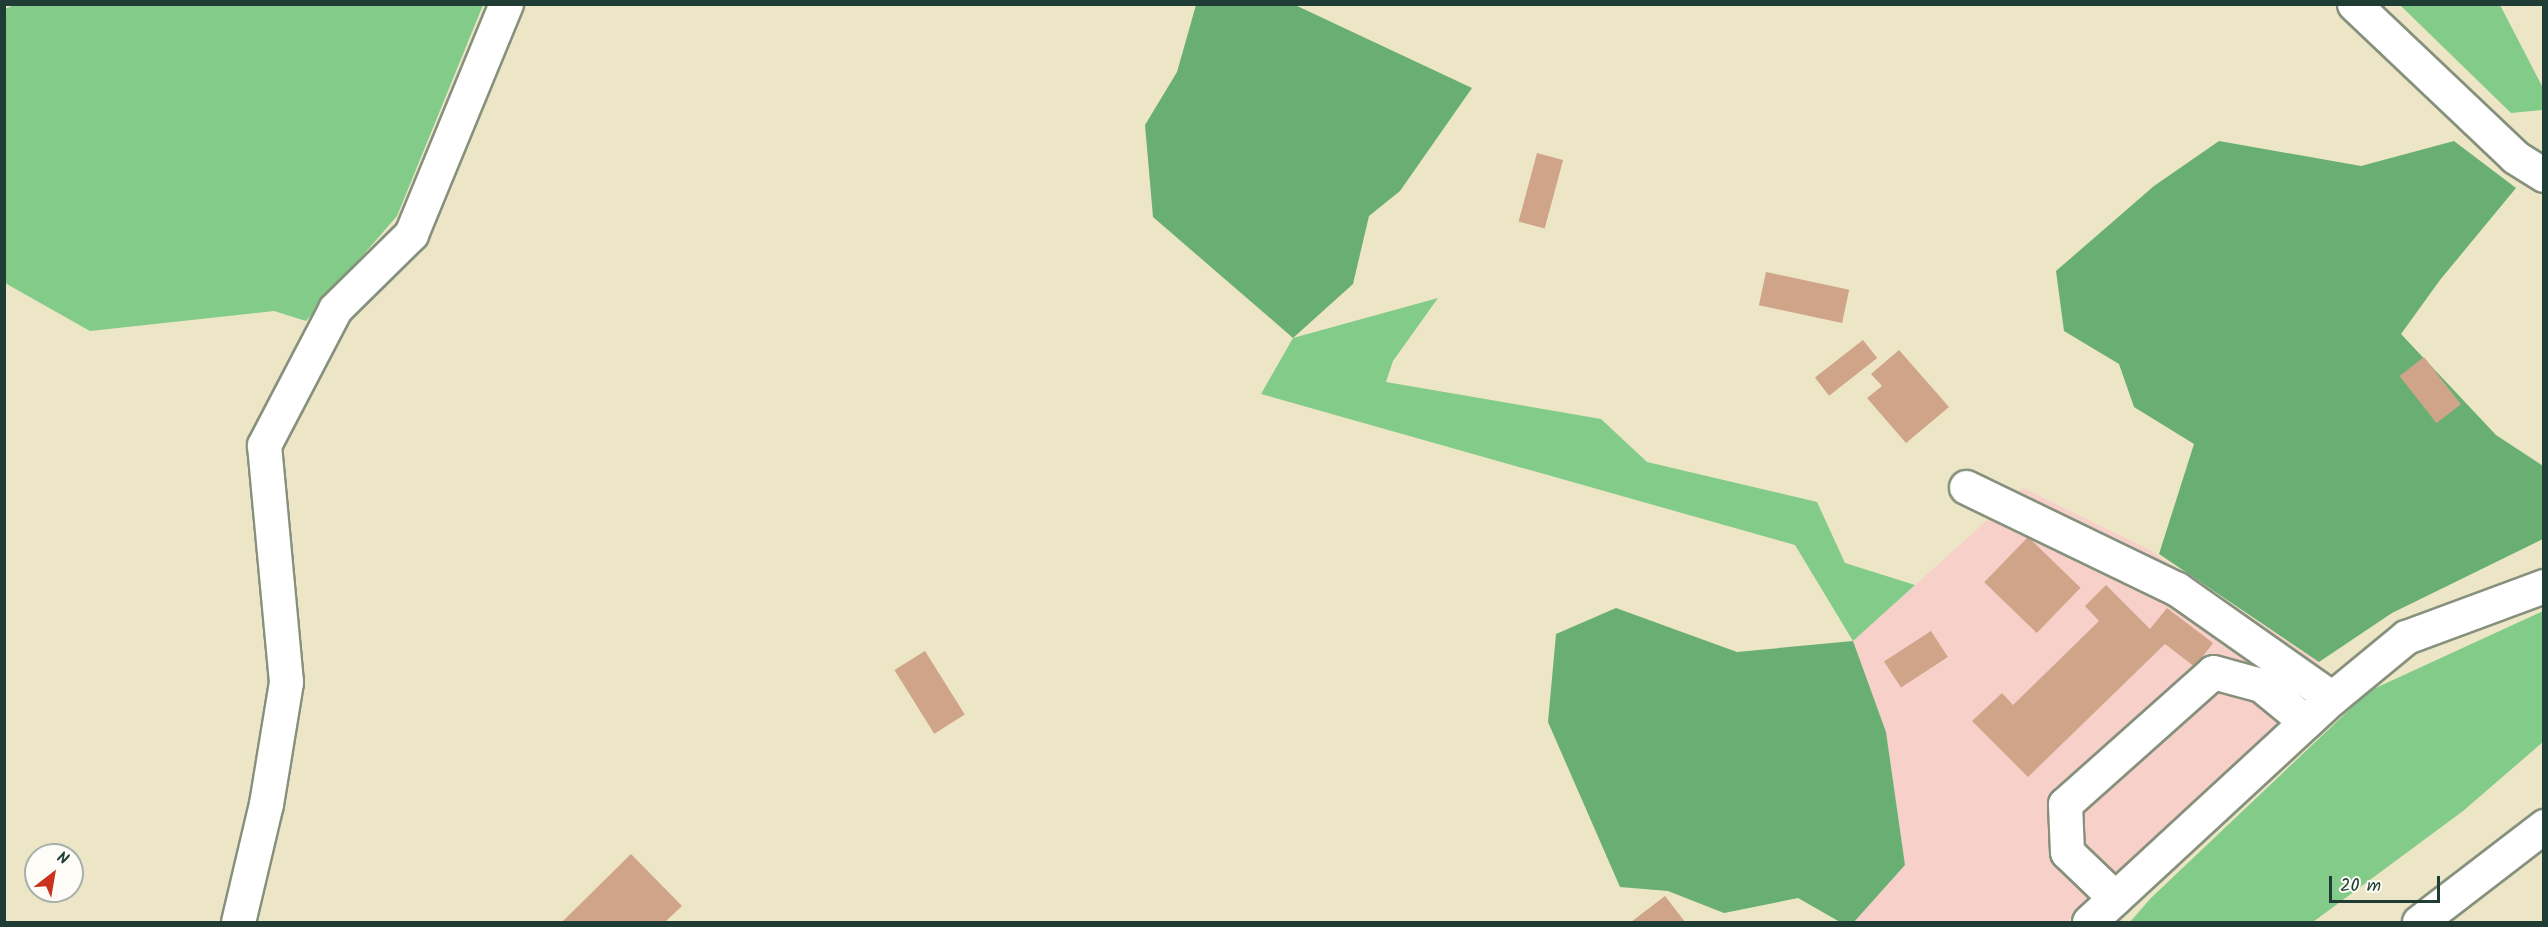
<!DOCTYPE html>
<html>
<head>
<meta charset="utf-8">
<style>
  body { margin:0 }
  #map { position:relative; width:2548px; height:927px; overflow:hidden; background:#ece5c6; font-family:Kalam,sans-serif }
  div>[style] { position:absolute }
  .built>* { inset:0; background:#f7d0ca }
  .green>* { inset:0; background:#82cb88 }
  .forest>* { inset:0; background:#69af74 }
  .building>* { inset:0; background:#d0a488; transform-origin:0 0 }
  .roads { filter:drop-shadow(2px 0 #86917d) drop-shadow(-2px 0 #86917d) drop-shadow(0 2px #86917d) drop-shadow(0 -2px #86917d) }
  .minor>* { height:33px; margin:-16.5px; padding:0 16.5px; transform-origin:16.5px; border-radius:16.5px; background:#fff }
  span { translate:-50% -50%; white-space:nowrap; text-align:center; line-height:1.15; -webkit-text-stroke:5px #fdfcf7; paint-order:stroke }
  .frame { position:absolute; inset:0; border:6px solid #1f3d34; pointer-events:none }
  .north { position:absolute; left:24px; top:843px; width:60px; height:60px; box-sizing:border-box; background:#fdfcf7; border:2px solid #a4b0a9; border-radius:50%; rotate:31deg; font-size:16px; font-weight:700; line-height:24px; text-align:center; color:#1f3d34 }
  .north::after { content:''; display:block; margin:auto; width:21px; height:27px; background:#c8321e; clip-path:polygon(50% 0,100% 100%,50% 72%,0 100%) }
  .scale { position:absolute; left:2329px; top:876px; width:111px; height:27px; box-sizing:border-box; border:3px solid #1f3d34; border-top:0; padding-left:8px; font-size:18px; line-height:21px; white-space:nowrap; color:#1f3d34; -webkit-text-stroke:4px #fdfcf7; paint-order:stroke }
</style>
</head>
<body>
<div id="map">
  <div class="built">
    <div style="clip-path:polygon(2023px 488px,2148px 549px,2319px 662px,2306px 699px,2067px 922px,1854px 922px,1905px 865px,1886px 732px,1853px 641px)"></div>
  </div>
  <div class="green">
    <div style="clip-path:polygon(16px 4px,483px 5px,397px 216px,306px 321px,274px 311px,90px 331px,5px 283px,5px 9px)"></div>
    <div style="clip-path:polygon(2400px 5px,2500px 5px,2543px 88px,2543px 110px,2511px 113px)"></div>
    <div style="clip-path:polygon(1438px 298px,1393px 361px,1386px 382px,1601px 419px,1647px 462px,1817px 502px,1845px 563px,1915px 585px,1853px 641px,1795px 545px,1261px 394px,1293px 338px)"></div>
    <div style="clip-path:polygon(2543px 611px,2543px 742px,2463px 811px,2313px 922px,2130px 922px,2151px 898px,2369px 691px)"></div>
  </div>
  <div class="forest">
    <div style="clip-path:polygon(1196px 5px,1295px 5px,1472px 88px,1400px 191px,1369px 216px,1353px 284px,1293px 338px,1153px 217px,1145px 125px,1177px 72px)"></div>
    <div style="clip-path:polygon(2219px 141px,2361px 166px,2454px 141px,2516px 188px,2440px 280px,2401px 334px,2496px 435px,2543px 466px,2543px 539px,2392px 613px,2319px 662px,2159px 554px,2194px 444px,2134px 407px,2119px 364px,2064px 331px,2056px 271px,2154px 186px)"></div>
    <div style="clip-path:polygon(1616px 608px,1737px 652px,1853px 641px,1886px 732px,1905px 865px,1854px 922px,1840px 922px,1798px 898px,1724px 913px,1668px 891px,1620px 887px,1548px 722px,1556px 634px)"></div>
  </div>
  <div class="building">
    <div style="left:1537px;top:153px;width:27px;height:71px;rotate:15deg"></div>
    <div style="left:1766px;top:272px;width:85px;height:34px;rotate:12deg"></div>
    <div style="left:1863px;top:340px;width:23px;height:61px;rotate:52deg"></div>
    <div style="clip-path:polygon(1899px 350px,1949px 407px,1906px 443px,1867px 398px,1882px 386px,1871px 374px)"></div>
    <div style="left:2424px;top:357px;width:60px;height:31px;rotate:52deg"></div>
    <div style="left:2028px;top:537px;width:73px;height:63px;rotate:44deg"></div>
    <div style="clip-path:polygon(2106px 585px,2150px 629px,2167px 608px,2213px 643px,2195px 667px,2165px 644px,2028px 777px,1972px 721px,2002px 693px,2013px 705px,2099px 621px,2085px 606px)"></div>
    <div style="left:1931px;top:631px;width:31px;height:56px;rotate:57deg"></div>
    <div style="left:925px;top:651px;width:75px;height:36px;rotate:58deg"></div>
    <div style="clip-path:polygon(631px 854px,682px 906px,665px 922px,562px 922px)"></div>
    <div style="clip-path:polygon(1665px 896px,1685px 922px,1631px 922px)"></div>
  </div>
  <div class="roads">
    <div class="minor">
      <div style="left:2354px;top:4px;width:222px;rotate:43.5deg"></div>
      <div style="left:2515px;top:157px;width:34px;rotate:32deg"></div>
      <div style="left:1966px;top:487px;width:234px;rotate:25.8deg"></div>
      <div style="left:2177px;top:589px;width:189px;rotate:35.1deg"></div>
      <div style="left:2115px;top:898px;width:66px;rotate:-136.2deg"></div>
      <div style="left:2067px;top:852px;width:48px;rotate:-92.4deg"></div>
      <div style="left:2065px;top:804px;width:198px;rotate:-41.7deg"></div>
      <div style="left:2213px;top:672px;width:50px;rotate:15.2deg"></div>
      <div style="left:2261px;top:685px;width:58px;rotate:39.4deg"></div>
      <div style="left:238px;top:922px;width:121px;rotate:-76.7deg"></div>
      <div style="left:266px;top:804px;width:124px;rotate:-80.7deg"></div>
      <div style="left:286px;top:682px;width:238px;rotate:-95.3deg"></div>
      <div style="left:264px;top:445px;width:153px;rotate:-62.4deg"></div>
      <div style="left:335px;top:309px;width:107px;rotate:-44.6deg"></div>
      <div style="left:411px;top:234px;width:249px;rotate:-67.6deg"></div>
      <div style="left:2089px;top:922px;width:330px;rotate:-42.7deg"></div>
      <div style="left:2332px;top:698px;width:96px;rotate:-39.5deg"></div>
      <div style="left:2406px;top:637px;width:147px;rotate:-20.3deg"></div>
      <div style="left:2419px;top:922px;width:158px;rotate:-37.5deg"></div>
    </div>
  </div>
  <div class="frame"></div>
  <div class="north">N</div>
  <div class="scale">20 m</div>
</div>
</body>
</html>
